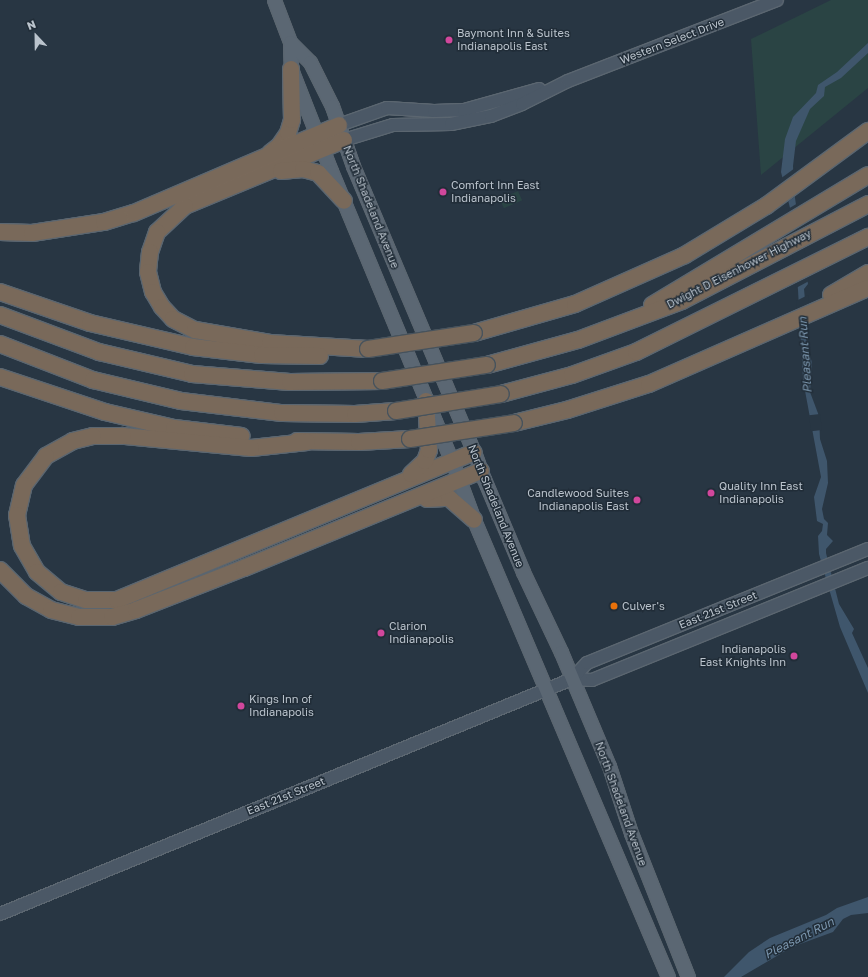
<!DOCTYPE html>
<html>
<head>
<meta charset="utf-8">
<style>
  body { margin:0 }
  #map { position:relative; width:868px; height:977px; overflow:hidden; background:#283643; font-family:"Golos Text",sans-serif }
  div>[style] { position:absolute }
  .green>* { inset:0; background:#2a4444; transform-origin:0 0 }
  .water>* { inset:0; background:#3f566c }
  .pier>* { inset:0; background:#283643; transform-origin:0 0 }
  .roads { filter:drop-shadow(1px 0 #5b6670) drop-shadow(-1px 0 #5b6670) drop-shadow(0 1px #5b6670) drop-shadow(0 -1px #5b6670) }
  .secondary>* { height:12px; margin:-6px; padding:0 6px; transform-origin:6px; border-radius:6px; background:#4b5866 }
  .primary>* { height:13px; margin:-6.5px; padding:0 6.5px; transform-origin:6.5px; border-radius:6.5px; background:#5b6773 }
  .highway>* { height:16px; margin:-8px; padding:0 8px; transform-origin:8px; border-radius:8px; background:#79695a }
  .bridges { filter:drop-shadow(1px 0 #47535d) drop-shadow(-1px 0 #47535d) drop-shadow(0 1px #47535d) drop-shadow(0 -1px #47535d) }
  .highway-bridge>* { height:16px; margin:-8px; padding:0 8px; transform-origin:8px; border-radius:8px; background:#79695a }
  .dots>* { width:11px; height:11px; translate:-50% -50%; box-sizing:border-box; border:2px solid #212d38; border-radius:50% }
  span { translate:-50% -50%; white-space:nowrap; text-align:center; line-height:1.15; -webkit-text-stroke:3px #212d38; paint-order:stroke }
  .poi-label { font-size:11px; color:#bac3cc }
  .left { translate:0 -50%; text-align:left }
  .right { translate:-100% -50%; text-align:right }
  .street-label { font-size:11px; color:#bac3cc }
  .water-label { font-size:12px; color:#7b96ae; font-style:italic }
  .north { position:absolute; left:16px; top:16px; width:40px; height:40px; -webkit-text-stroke:3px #212d38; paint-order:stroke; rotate:338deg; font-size:11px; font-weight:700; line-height:16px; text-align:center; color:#bac3cc }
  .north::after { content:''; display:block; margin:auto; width:14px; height:18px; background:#bac3cc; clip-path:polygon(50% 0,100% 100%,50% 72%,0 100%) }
</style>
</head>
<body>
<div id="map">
  <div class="green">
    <div style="clip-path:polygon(831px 0,868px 0,868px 88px,761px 175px,751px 39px)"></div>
    <div style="left:518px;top:191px;width:10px;height:20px;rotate:66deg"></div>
  </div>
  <div class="water">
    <div style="clip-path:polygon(868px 43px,868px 53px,841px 78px,825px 87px,824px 96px,810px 109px,796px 141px,793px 166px,795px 198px,808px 284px,804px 289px,808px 331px,805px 335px,812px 363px,810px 392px,819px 416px,820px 439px,827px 461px,828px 483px,822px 509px,824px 519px,828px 523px,827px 535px,833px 541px,826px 549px,826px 553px,839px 604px,854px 629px,852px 633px,868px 668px,868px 693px,840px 627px,819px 554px,818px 536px,822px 531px,823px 524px,817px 521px,814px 497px,821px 477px,803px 380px,798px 290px,790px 208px,781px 172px,785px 139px,793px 117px,816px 93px,818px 85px,837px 72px)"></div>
    <div style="clip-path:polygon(868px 897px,868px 913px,851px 915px,843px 919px,833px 932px,792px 947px,741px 977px,724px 977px,749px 952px,770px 938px,826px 915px,837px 908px)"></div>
  </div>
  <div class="pier">
    <div style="clip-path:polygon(795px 168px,797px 195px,786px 203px,780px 179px)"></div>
    <div style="clip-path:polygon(798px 203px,809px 281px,796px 288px,788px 209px)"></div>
    <div style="clip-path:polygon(808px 295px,810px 326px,797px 332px,796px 301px)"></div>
    <div style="left:820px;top:414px;width:16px;height:11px;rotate:83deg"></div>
  </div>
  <div class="roads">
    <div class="secondary">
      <div style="left:339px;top:125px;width:51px;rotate:-19.5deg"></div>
      <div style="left:387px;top:108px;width:47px;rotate:3.7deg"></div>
      <div style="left:434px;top:111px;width:30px;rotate:-2deg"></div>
      <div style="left:464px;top:110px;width:78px;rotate:-15.6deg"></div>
      <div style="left:344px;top:140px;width:51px;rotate:-17deg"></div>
      <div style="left:393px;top:125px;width:58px;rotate:-1deg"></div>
      <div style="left:451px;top:124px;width:41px;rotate:-11.3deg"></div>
      <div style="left:491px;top:116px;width:33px;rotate:-21deg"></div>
      <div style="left:522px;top:104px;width:51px;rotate:-26.6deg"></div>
      <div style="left:568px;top:81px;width:224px;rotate:-21.2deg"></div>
      <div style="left:572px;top:679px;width:20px;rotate:3deg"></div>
      <div style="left:592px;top:680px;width:298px;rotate:-22.1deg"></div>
      <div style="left:0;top:914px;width:618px;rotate:-22.33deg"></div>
      <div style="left:572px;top:679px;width:22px;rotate:-47deg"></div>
      <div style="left:587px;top:663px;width:303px;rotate:-22.1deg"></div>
    </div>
    <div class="primary">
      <div style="left:274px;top:0;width:45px;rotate:69.1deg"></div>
      <div style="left:290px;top:42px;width:27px;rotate:88deg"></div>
      <div style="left:291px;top:69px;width:110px;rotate:68.6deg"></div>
      <div style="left:331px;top:171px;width:314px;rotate:67.4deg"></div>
      <div style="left:452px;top:461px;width:63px;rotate:69.6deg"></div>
      <div style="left:474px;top:520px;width:496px;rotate:67deg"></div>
      <div style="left:290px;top:42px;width:28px;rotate:45deg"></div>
      <div style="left:310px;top:62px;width:49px;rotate:63.4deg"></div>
      <div style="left:332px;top:106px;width:64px;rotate:70.7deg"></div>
      <div style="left:353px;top:166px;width:311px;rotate:67.1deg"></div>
      <div style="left:474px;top:452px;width:29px;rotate:70deg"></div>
      <div style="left:484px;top:479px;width:101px;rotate:67.2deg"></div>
      <div style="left:523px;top:572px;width:89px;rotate:64.6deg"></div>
      <div style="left:561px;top:652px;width:124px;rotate:67.2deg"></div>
      <div style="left:609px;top:766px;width:71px;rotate:71.8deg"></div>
      <div style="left:631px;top:833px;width:155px;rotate:68.4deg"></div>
    </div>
    <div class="highway">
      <div style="left:344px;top:140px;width:172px;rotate:157.5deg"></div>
      <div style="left:185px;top:206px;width:38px;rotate:137deg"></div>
      <div style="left:157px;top:232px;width:21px;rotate:109deg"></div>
      <div style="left:150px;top:252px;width:20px;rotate:96deg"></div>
      <div style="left:148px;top:272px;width:21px;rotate:76deg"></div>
      <div style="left:153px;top:292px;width:17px;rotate:59deg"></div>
      <div style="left:162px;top:307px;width:16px;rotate:47deg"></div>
      <div style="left:173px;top:319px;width:25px;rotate:27deg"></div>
      <div style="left:195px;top:330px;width:76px;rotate:9.8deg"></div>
      <div style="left:270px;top:343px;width:98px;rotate:3.5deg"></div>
      <div style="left:270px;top:153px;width:11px;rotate:-38deg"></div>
      <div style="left:279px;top:146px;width:16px;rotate:-55deg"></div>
      <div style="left:288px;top:133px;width:14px;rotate:-73deg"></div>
      <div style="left:292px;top:120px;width:51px;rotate:-91.1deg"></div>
      <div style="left:281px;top:171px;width:22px;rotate:-5deg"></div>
      <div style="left:303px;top:169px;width:16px;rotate:15deg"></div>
      <div style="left:318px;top:173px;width:38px;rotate:47deg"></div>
      <div style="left:0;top:232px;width:32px;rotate:2deg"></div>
      <div style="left:32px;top:233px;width:73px;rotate:-8.7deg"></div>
      <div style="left:104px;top:222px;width:31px;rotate:-17deg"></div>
      <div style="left:134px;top:213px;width:223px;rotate:-23.2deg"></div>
      <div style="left:0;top:292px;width:95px;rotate:19deg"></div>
      <div style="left:90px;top:323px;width:106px;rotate:13.1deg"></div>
      <div style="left:193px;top:347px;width:69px;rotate:6.6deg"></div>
      <div style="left:262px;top:355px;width:58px;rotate:1deg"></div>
      <div style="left:831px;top:295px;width:43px;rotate:-30.7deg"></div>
      <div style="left:652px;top:305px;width:252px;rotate:-31deg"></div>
      <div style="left:0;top:315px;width:106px;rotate:20.5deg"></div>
      <div style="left:99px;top:352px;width:96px;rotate:13.3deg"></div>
      <div style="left:192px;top:374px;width:98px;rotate:4.7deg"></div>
      <div style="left:290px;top:382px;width:92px;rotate:-0.6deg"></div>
      <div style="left:474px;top:333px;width:105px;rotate:-16deg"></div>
      <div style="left:575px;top:304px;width:120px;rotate:-24deg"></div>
      <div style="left:685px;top:255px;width:95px;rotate:-31.2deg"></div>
      <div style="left:766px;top:206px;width:127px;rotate:-36.3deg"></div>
      <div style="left:0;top:344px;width:100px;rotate:21.2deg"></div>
      <div style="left:93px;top:380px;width:90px;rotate:13.4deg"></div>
      <div style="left:181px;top:401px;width:102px;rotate:6.8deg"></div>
      <div style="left:282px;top:413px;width:73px;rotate:0.8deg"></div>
      <div style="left:355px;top:414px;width:41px;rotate:-4.2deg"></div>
      <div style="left:487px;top:365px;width:94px;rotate:-15.4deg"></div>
      <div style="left:578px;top:340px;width:111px;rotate:-20.6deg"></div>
      <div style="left:682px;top:301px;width:210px;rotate:-27.5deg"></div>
      <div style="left:0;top:377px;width:111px;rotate:18.4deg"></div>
      <div style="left:105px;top:412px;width:71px;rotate:13.1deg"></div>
      <div style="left:174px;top:428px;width:68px;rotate:6.7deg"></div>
      <div style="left:501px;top:394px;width:73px;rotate:-15deg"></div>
      <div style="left:572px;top:375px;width:68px;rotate:-19.8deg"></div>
      <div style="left:636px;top:352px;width:259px;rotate:-26.4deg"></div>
      <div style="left:514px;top:423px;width:55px;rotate:-13.8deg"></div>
      <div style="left:567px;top:410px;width:86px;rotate:-17.6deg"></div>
      <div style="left:649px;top:384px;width:239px;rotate:-23.7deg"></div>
      <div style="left:297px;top:441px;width:62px;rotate:0.9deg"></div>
      <div style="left:359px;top:442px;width:51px;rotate:-3.4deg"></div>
      <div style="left:307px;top:442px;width:56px;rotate:173.9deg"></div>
      <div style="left:251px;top:448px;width:129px;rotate:-174.6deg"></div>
      <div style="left:123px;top:436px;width:30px;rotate:180deg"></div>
      <div style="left:93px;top:436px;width:21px;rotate:166deg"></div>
      <div style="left:73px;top:441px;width:31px;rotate:151deg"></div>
      <div style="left:46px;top:456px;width:36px;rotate:127deg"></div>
      <div style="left:24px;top:485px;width:31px;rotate:103deg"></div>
      <div style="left:17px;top:515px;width:31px;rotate:81deg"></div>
      <div style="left:22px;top:546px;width:30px;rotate:60deg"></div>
      <div style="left:37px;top:572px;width:31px;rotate:40deg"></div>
      <div style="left:61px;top:592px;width:26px;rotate:18deg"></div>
      <div style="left:86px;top:600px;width:31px"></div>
      <div style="left:117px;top:600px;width:386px;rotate:-22.5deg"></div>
      <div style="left:411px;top:474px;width:19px;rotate:-43deg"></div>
      <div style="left:425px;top:461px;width:12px;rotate:-70deg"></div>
      <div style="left:429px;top:450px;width:49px;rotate:-93.5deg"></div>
      <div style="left:427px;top:499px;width:22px;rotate:-3deg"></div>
      <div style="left:449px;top:498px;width:33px;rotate:41deg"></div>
      <div style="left:0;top:570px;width:37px;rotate:45deg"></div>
      <div style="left:26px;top:596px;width:29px;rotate:29deg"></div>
      <div style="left:51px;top:610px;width:29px;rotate:14deg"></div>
      <div style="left:79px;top:617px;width:33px"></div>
      <div style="left:112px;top:617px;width:25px;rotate:-16deg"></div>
      <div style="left:136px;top:610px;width:116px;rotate:-21.3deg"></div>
      <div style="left:244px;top:568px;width:256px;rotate:-22.3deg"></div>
    </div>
  </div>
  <div class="bridges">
    <div class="highway-bridge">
      <div style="left:368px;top:349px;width:107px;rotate:-8.6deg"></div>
      <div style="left:382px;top:381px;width:106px;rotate:-8.7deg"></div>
      <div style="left:396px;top:411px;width:106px;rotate:-9.2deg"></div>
      <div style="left:410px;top:439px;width:105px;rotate:-8.7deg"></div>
    </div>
  </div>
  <div class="dots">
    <div style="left:449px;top:40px;background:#d1479c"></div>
    <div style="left:443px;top:192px;background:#d1479c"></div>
    <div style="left:711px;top:493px;background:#d1479c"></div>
    <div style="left:637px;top:500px;background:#d1479c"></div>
    <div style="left:614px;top:606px;background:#e8710a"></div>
    <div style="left:381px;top:633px;background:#d1479c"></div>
    <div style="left:794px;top:656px;background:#d1479c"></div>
    <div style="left:241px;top:706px;background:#d1479c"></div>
  </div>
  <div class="poi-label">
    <span class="left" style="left:457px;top:40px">Baymont Inn &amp; Suites<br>Indianapolis East</span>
    <span class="left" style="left:451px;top:192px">Comfort Inn East<br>Indianapolis</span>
    <span class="left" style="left:719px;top:493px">Quality Inn East<br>Indianapolis</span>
    <span class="right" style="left:629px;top:500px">Candlewood Suites<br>Indianapolis East</span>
    <span class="left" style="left:622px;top:606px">Culver's</span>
    <span class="left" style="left:389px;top:633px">Clarion<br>Indianapolis</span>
    <span class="right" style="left:786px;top:656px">Indianapolis<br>East Knights Inn</span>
    <span class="left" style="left:249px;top:706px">Kings Inn of<br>Indianapolis</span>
  </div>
  <div class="street-label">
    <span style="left:672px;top:41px;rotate:-21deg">Western Select Drive</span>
    <span style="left:371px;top:207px;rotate:68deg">North Shadeland Avenue</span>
    <span style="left:739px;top:269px;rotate:-27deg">Dwight D Eisenhower Highway</span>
    <span style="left:496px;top:506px;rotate:68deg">North Shadeland Avenue</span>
    <span style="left:718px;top:610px;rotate:-22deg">East 21st Street</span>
    <span style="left:286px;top:796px;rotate:-22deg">East 21st Street</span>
    <span style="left:621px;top:804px;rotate:70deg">North Shadeland Avenue</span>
  </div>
  <div class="water-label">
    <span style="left:805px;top:355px;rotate:-94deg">Pleasant Run</span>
    <span style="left:799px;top:938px;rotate:-27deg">Pleasant Run</span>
  </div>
  <div class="north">N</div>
</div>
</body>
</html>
